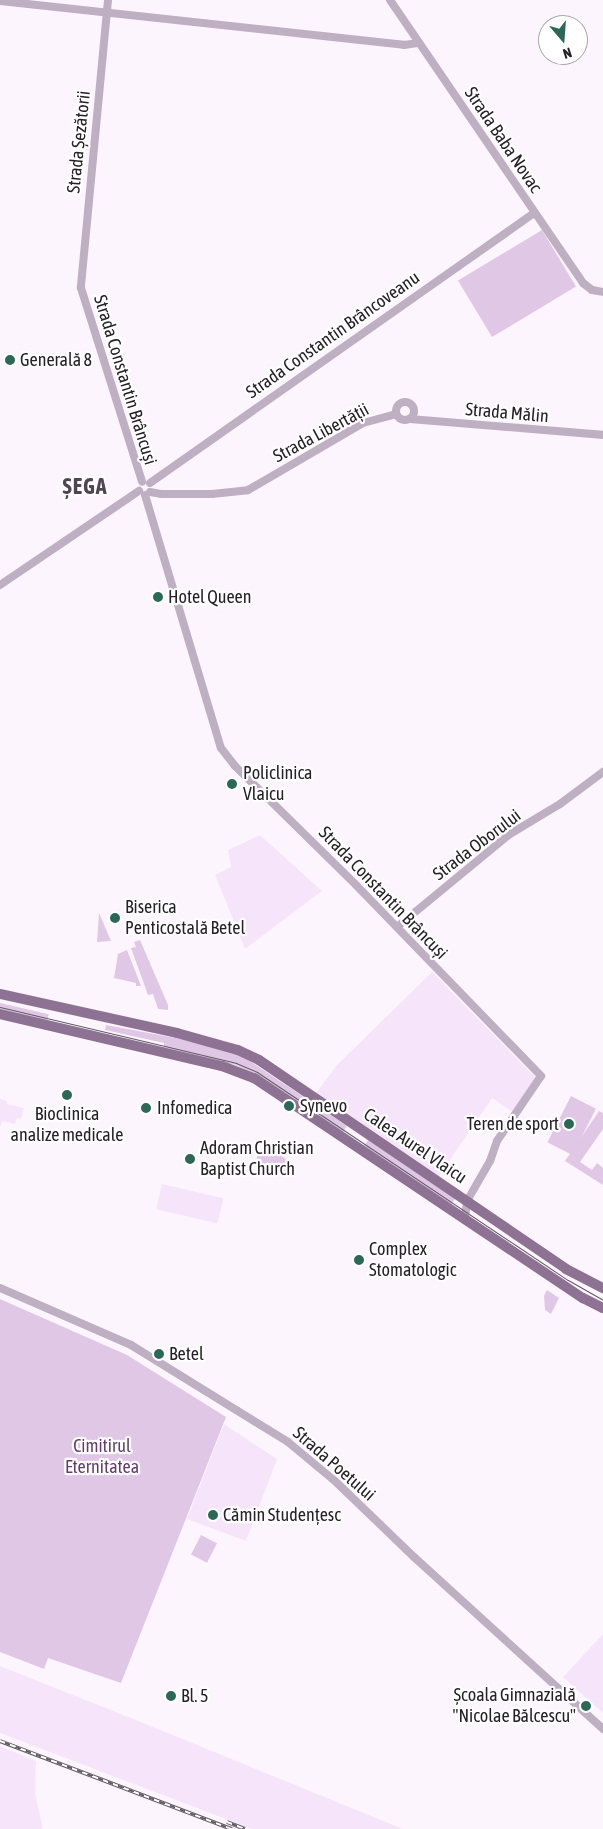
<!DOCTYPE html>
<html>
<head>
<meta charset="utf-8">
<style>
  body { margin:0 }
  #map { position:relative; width:603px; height:1829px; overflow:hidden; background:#fdf5fe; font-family:"Asap Condensed",sans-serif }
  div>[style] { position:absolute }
  .built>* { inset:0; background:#f6e5fa; transform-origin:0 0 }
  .green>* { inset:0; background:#e0c7e6; transform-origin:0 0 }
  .tertiary>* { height:8px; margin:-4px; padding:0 4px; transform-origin:4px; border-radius:4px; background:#bfafc2 }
  .tertiary>.ring { margin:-4px; padding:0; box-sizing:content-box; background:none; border:8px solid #bfafc2; border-radius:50% }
  .primary>* { height:10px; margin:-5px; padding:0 5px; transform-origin:5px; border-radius:5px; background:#8e7294 }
  .tram>* { height:1px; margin:-0.5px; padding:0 0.5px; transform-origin:0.5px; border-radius:0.5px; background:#615b62 }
  .rail>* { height:4px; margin-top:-2px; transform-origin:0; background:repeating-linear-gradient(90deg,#fff 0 5.5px,#615b62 0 11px); box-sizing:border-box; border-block:1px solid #615b62 }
  .dots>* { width:14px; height:14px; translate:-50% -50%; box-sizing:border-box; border:2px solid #fff; border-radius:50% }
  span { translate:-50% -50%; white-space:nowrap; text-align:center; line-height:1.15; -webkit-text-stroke:4.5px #fff; paint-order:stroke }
  .street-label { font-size:18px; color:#262127 }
  .poi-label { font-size:18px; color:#262127 }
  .left { translate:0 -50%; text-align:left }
  .right { translate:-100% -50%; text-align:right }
  .park-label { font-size:18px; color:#673b71 }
  .district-label { font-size:22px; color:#4f4652; font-weight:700; letter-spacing:1px }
  .north { position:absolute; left:538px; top:15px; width:50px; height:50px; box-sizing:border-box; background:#fff; border:1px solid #a8a6a9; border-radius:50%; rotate:162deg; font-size:14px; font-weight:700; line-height:20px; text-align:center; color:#262127 }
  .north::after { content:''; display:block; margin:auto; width:18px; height:22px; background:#2b6956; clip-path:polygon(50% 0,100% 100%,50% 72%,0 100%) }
</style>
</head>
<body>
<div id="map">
  <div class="built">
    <div style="clip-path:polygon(260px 835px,322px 891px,245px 949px,215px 875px,231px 867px,228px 850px)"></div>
    <div style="clip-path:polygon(432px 972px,536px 1078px,513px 1112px,492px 1098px,436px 1180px,313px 1097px,337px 1065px)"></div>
    <div style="clip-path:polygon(0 1099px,7px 1101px,7px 1104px,24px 1108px,21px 1119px,17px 1118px,15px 1124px,2px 1121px,0 1128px)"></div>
    <div style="left:162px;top:1184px;width:63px;height:26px;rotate:13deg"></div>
    <div style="clip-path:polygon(224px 1424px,277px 1459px,246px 1541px,187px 1519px)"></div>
    <div style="clip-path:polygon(603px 1634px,603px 1713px,563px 1677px)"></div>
    <div style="clip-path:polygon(0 1666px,131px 1718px,403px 1829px,252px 1829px,0 1733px)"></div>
    <div style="clip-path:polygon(0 1746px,36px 1761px,35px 1793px,43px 1829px,0 1829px)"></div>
  </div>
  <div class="green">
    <div style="left:542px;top:230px;width:66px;height:98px;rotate:59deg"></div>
    <div style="clip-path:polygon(99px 913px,111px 941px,97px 942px)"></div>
    <div style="clip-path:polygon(140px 940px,168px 1005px,168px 1010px,158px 1009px,153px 994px,148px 995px,131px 948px,136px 947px,134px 942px)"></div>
    <div style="clip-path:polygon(127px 950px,141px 986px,136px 986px,136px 983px,114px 978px,118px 954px)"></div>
    <div style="left:0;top:1003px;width:50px;height:7px;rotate:13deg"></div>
    <div style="clip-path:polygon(106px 1025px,192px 1041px,241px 1055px,347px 1126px,343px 1132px,273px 1085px,236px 1065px,164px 1047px,164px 1043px,105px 1030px)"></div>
    <div style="left:571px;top:1096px;width:28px;height:52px;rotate:27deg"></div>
    <div style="clip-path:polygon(599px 1111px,603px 1113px,603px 1129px,580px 1162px,592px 1170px,597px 1163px,603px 1168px,603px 1185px,565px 1161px)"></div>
    <div style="left:368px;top:1140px;width:105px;height:7px;rotate:34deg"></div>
    <div style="clip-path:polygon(266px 1146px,295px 1165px,292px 1171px,286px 1172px,257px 1161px,257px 1156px)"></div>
    <div style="clip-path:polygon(547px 1290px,559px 1298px,551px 1314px,545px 1310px,544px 1296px)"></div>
    <div style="clip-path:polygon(0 1299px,127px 1355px,226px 1417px,121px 1683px,48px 1658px,44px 1669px,0 1652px)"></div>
    <div style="left:201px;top:1535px;width:18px;height:22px;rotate:27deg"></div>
  </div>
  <div class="tertiary">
    <div style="left:108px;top:0;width:289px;rotate:95.4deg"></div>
    <div style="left:81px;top:288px;width:203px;rotate:72.5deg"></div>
    <div style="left:390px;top:0;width:343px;rotate:55.7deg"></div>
    <div style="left:583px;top:283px;width:11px;rotate:38deg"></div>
    <div style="left:592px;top:290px;width:11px;rotate:10deg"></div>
    <div style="left:0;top:1px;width:406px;rotate:6.2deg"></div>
    <div style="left:404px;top:45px;width:15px;rotate:-8deg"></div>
    <div class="ring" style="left:396px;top:402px;width:10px;height:10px"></div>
    <div style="left:410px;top:419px;width:194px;rotate:4.7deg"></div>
    <div style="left:150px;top:483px;width:469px;rotate:-35.1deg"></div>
    <div style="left:150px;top:492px;width:11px;rotate:10deg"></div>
    <div style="left:161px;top:494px;width:51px"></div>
    <div style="left:212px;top:494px;width:36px;rotate:-6deg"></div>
    <div style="left:248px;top:490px;width:133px;rotate:-30.2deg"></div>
    <div style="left:363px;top:423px;width:34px;rotate:-15deg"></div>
    <div style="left:145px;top:495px;width:264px;rotate:73.3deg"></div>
    <div style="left:221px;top:748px;width:23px;rotate:52deg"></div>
    <div style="left:235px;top:766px;width:170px;rotate:44.5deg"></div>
    <div style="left:356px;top:885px;width:266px;rotate:45.9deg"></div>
    <div style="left:541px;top:1076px;width:78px;rotate:124.1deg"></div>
    <div style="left:497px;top:1141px;width:21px;rotate:109deg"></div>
    <div style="left:490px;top:1161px;width:46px;rotate:119.9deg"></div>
    <div style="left:467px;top:1201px;width:16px;rotate:97deg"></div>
    <div style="left:0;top:585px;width:168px;rotate:-34.1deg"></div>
    <div style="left:397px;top:927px;width:146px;rotate:-39.5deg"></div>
    <div style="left:510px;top:834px;width:58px;rotate:-31deg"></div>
    <div style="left:560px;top:804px;width:54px;rotate:-36.7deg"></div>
    <div style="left:0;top:1288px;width:143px;rotate:23.5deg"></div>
    <div style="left:131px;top:1345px;width:185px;rotate:31.7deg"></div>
    <div style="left:288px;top:1442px;width:61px;rotate:39.7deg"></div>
    <div style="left:335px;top:1481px;width:110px;rotate:43.9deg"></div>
    <div style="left:414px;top:1557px;width:256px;rotate:42.3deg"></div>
  </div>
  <div class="primary">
    <div style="left:0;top:994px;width:181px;rotate:12.4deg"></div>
    <div style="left:177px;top:1033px;width:63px;rotate:15.6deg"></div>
    <div style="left:238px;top:1050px;width:23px;rotate:25deg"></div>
    <div style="left:259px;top:1060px;width:371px;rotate:34.2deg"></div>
    <div style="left:566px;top:1269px;width:42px;rotate:27.2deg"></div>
    <div style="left:0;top:1014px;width:228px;rotate:13.2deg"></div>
    <div style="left:222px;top:1066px;width:34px;rotate:21deg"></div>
    <div style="left:254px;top:1078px;width:396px;rotate:33.8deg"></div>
    <div style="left:583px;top:1298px;width:22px;rotate:27deg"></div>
  </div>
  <div class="tram">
    <div style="left:0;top:1007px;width:243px;rotate:13.3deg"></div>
    <div style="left:236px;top:1063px;width:23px;rotate:23deg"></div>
    <div style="left:257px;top:1072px;width:374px;rotate:33.8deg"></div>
    <div style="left:568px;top:1280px;width:40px;rotate:29.7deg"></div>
  </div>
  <div class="rail">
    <div style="left:0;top:1741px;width:248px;rotate:20.8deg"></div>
    <div style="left:227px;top:1822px;width:19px;rotate:21deg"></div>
  </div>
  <div class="dots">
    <div style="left:10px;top:360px;background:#2b6956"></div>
    <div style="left:158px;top:597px;background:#2b6956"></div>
    <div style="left:232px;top:784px;background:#2b6956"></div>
    <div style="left:115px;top:918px;background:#2b6956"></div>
    <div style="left:67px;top:1095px;background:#2b6956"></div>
    <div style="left:289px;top:1106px;background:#2b6956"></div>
    <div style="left:146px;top:1108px;background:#2b6956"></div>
    <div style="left:569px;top:1124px;background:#2b6956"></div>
    <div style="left:190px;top:1159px;background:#2b6956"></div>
    <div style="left:359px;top:1260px;background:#2b6956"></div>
    <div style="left:159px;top:1354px;background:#2b6956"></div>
    <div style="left:213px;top:1515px;background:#2b6956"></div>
    <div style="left:171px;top:1696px;background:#2b6956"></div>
    <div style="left:586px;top:1706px;background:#2b6956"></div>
  </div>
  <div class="street-label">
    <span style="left:503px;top:140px;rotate:56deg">Strada Baba Novac</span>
    <span style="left:79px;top:142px;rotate:-84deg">Strada Șezătorii</span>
    <span style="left:333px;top:335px;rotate:-35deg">Strada Constantin Brâncoveanu</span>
    <span style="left:125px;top:380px;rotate:73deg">Strada Constantin Brâncuși</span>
    <span style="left:507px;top:413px;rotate:5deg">Strada Mălin</span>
    <span style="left:321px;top:433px;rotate:-28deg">Strada Libertății</span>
    <span style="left:477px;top:845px;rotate:-37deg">Strada Oborului</span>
    <span style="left:383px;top:893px;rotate:46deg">Strada Constantin Brâncuși</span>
    <span style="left:415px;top:1146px;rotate:34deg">Calea Aurel Vlaicu</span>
    <span style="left:334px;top:1464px;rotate:41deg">Strada Poetului</span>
  </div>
  <div class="poi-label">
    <span class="left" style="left:20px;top:360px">Generală 8</span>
    <span class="left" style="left:168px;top:597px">Hotel Queen</span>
    <span class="left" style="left:243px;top:784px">Policlinica<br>Vlaicu</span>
    <span class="left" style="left:125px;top:918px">Biserica<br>Penticostală Betel</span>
    <span class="left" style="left:300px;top:1106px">Synevo</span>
    <span class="left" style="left:157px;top:1108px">Infomedica</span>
    <span style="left:67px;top:1125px">Bioclinica<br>analize medicale</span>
    <span class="right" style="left:559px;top:1124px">Teren de sport</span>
    <span class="left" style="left:200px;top:1159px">Adoram Christian<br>Baptist Church</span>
    <span class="left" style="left:369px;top:1260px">Complex<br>Stomatologic</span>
    <span class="left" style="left:169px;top:1354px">Betel</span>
    <span class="left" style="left:223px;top:1515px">Cămin Studențesc</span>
    <span class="left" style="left:181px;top:1696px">Bl. 5</span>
    <span class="right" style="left:576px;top:1706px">Școala Gimnazială<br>"Nicolae Bălcescu"</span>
  </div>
  <div class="park-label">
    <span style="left:102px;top:1457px">Cimitirul<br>Eternitatea</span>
  </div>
  <div class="district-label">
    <span style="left:85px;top:487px">ȘEGA</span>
  </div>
  <div class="north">N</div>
</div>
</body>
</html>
